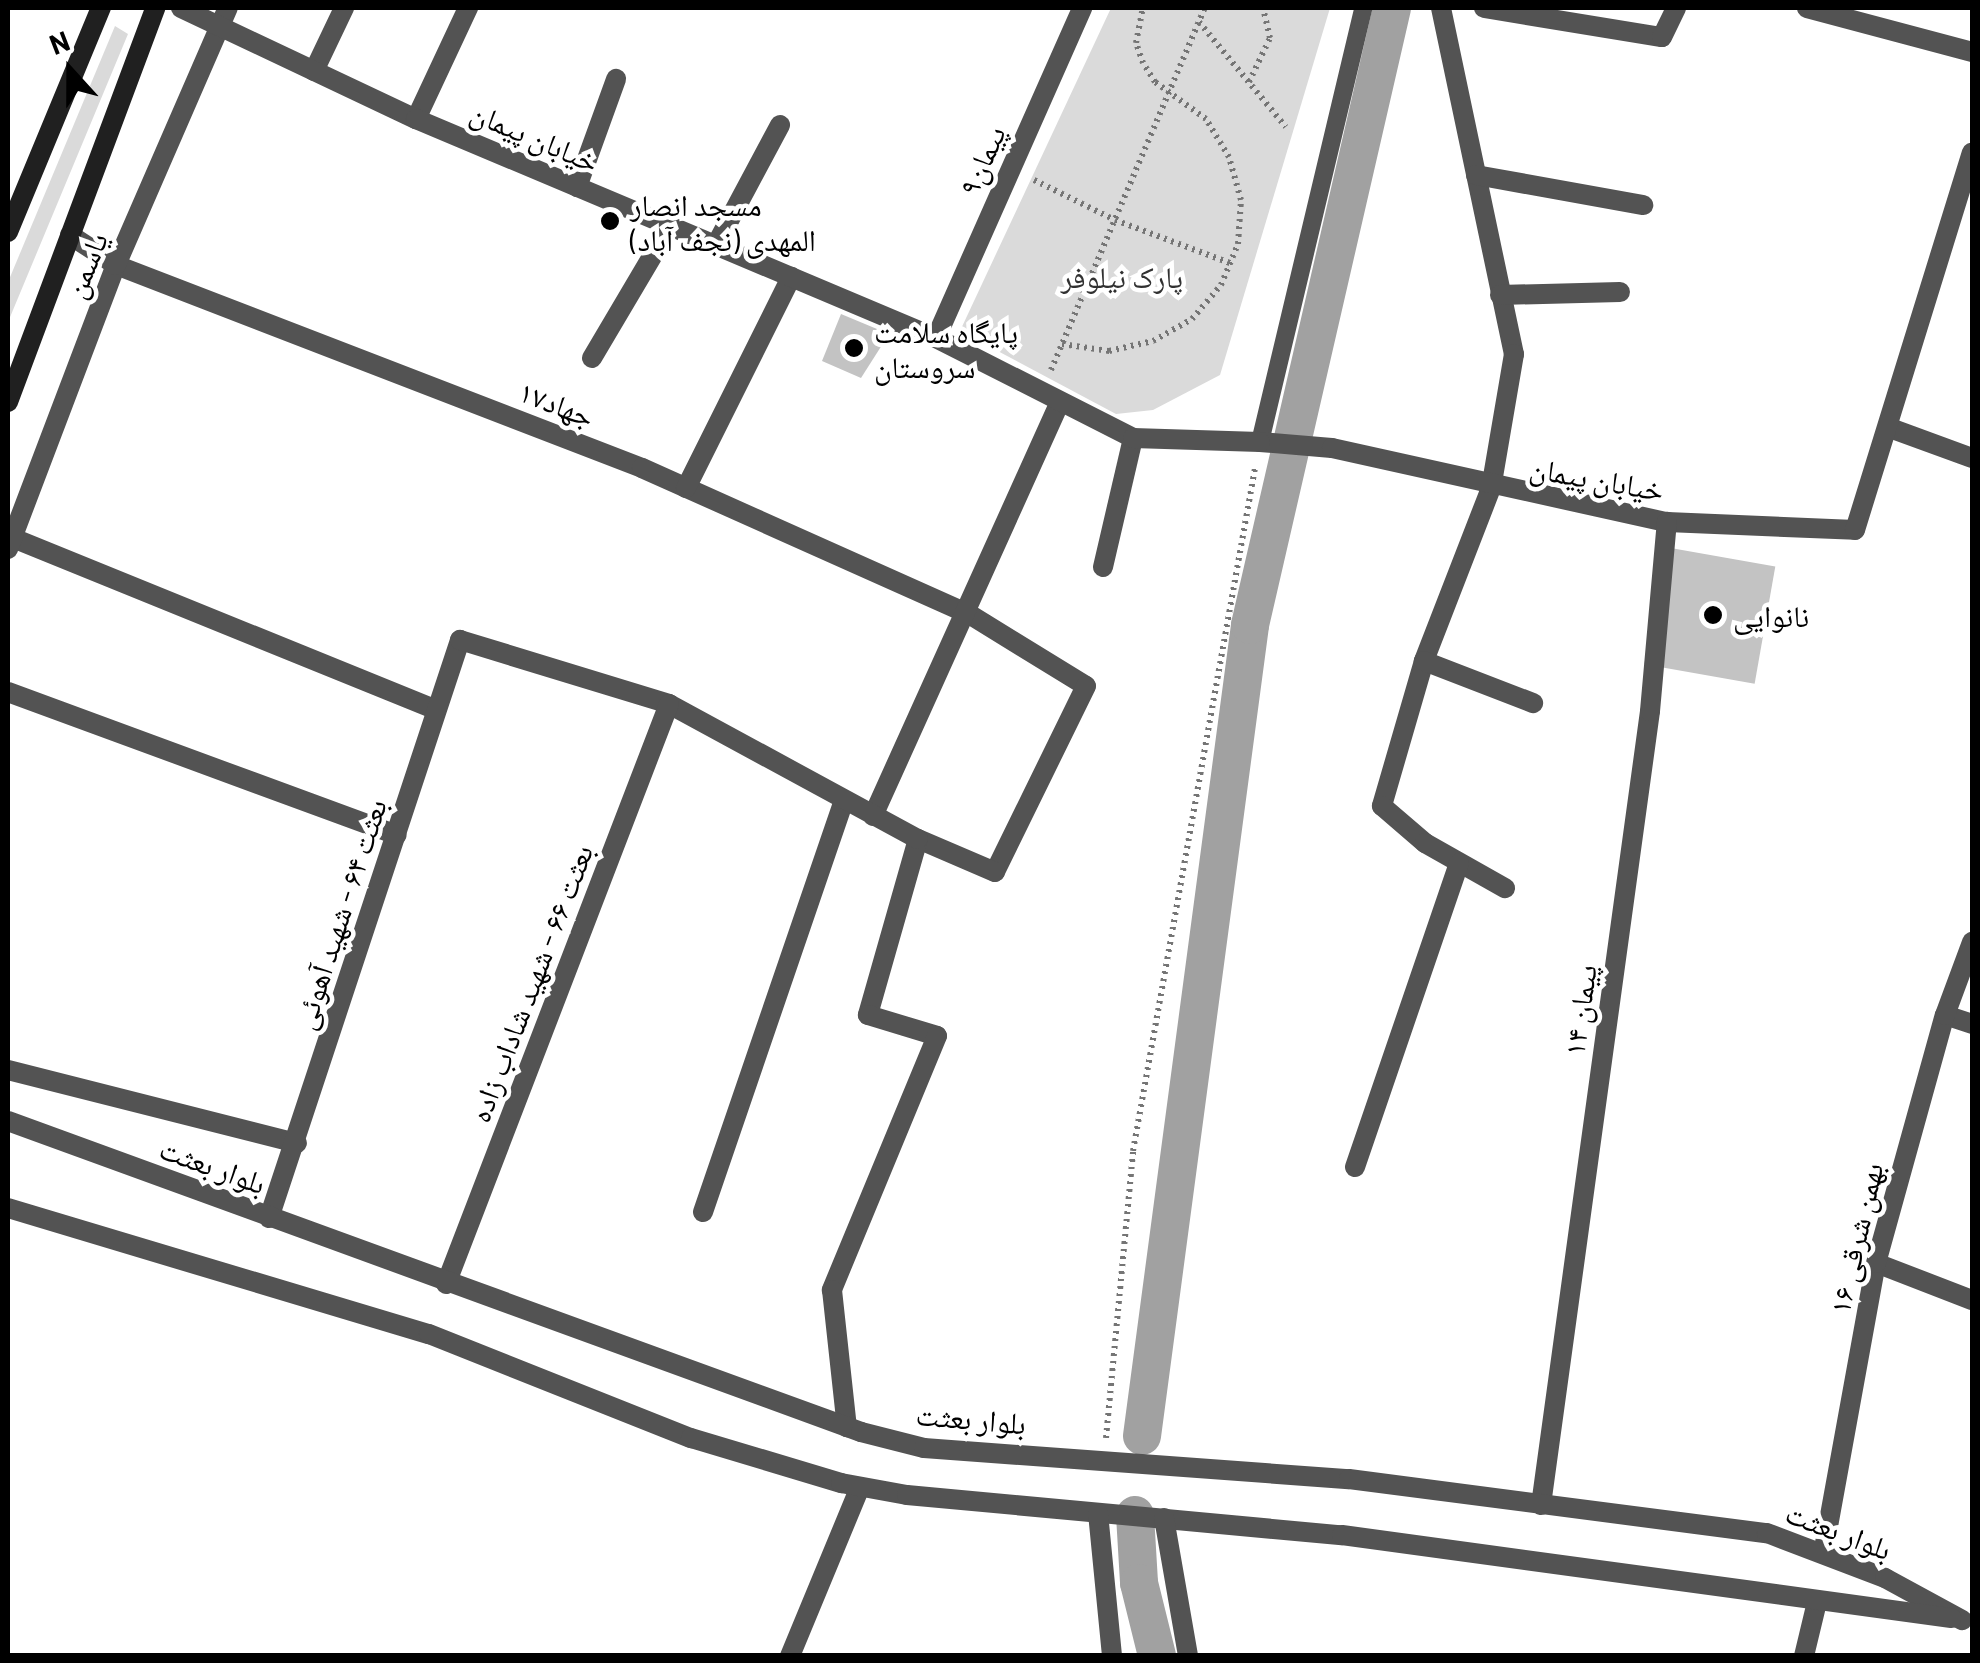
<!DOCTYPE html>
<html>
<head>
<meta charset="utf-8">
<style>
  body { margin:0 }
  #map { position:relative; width:1980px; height:1663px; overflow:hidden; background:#fff; font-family:Barlow,"Noto Naskh Arabic",sans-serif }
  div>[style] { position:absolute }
  .green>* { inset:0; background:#dadada }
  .canal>* { height:38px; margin:-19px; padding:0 19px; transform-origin:19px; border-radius:19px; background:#a1a1a1 }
  .building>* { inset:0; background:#c3c3c3; transform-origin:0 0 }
  .path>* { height:6px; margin-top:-3px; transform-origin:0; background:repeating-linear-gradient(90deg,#757575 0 2.5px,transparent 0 7.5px) }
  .service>* { height:18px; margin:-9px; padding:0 9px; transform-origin:9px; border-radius:9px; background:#535353 }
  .minor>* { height:20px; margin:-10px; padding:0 10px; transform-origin:10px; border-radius:10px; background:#535353 }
  .tertiary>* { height:20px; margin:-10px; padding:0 10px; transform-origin:10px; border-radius:10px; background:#535353 }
  .secondary>* { height:20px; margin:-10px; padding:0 10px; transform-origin:10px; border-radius:10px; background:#202020 }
  .dots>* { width:28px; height:28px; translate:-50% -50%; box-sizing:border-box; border:5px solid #fff; border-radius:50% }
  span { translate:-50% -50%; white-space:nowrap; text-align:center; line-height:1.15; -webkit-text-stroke:9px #fff; paint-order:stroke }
  .street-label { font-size:30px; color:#000 }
  .poi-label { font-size:30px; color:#000 }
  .left { translate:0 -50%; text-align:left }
  .park-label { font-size:30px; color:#313131 }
  .frame { position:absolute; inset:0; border:10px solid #000; pointer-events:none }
  .north { position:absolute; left:20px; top:20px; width:100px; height:100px; -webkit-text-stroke:8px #fff; paint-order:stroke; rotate:339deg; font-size:28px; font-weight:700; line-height:40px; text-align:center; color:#000 }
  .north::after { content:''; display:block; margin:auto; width:35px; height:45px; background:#000; clip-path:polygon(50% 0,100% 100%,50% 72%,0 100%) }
</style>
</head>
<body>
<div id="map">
  <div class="green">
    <div style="clip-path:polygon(1111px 8px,1330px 8px,1220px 375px,1153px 410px,1116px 414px,960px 331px)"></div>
    <div style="clip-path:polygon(115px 26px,128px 34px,8px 322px,8px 282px)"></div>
  </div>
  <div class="canal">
    <div style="left:1142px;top:1436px;width:818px;rotate:-82.41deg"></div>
    <div style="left:1250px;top:625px;width:633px;rotate:-77.04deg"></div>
    <div style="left:1135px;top:1515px;width:68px;rotate:86.6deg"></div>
    <div style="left:1139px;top:1583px;width:75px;rotate:76.1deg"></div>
  </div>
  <div class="building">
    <div style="clip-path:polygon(841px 314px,889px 334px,861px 378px,822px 361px)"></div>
    <div style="left:1665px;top:547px;width:112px;height:119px;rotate:10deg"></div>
  </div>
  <div class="path">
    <div style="left:1199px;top:22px;width:136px;rotate:50.4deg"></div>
    <div style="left:1249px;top:82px;width:49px;rotate:-64.5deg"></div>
    <div style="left:1270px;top:38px;width:31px;rotate:-103deg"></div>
    <div style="left:1034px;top:180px;width:90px;rotate:26.3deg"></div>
    <div style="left:1115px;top:220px;width:123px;rotate:20.5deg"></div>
    <div style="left:1062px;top:344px;width:48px;rotate:8.5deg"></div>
    <div style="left:1109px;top:351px;width:45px;rotate:-12.8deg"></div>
    <div style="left:1153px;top:341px;width:45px;rotate:-29.4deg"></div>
    <div style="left:1192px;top:319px;width:45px;rotate:-49.5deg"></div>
    <div style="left:1221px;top:285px;width:44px;rotate:-67.5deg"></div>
    <div style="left:1238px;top:244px;width:44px;rotate:-86.1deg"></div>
    <div style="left:1241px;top:200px;width:45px;rotate:-105.6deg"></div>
    <div style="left:1229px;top:157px;width:44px;rotate:-121.2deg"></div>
    <div style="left:1206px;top:119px;width:63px;rotate:-144deg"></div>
    <div style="left:1155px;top:82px;width:22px;rotate:-122deg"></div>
    <div style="left:1143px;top:63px;width:21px;rotate:-109deg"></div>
    <div style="left:1136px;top:43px;width:36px;rotate:-79deg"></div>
    <div style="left:1051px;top:370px;width:393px;rotate:-67deg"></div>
    <div style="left:1106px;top:1438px;width:288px;rotate:-84.6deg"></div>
    <div style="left:1133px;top:1151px;width:694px;rotate:-79.87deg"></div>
  </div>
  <div class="service">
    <div style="left:1260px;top:442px;width:446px;rotate:-76.6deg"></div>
  </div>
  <div class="minor">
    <div style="left:1441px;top:8px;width:354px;rotate:78.1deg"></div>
    <div style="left:1514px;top:354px;width:136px;rotate:99.7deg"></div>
    <div style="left:1491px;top:488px;width:186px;rotate:111.2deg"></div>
    <div style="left:1424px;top:661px;width:151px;rotate:106.2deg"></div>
    <div style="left:1382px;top:806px;width:57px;rotate:40.7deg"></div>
    <div style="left:1425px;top:843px;width:92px;rotate:29.4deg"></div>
    <div style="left:1484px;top:8px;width:180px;rotate:9.3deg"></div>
    <div style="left:1662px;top:37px;width:32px;rotate:-64deg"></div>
    <div style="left:1807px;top:8px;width:171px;rotate:14.9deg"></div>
    <div style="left:314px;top:71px;width:70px;rotate:-64.5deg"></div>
    <div style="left:416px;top:119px;width:123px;rotate:-64.9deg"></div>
    <div style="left:1476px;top:175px;width:170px;rotate:10.2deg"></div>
    <div style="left:577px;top:187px;width:115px;rotate:-70.1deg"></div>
    <div style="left:70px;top:235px;width:55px;rotate:33.1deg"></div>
    <div style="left:116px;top:265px;width:564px;rotate:21.1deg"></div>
    <div style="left:642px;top:468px;width:358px;rotate:24.1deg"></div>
    <div style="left:969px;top:614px;width:137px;rotate:31.6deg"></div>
    <div style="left:1086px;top:686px;width:207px;rotate:116.1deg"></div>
    <div style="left:995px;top:872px;width:84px;rotate:-156.8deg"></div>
    <div style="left:918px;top:839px;width:183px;rotate:105.9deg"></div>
    <div style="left:868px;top:1015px;width:72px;rotate:16.9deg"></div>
    <div style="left:937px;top:1036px;width:275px;rotate:112.5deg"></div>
    <div style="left:832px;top:1290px;width:138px;rotate:83.8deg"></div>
    <div style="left:716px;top:245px;width:136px;rotate:-61.9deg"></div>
    <div style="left:1500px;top:295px;width:120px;rotate:-1.4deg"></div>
    <div style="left:592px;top:358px;width:153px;rotate:-59.4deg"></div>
    <div style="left:1890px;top:428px;width:87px;rotate:20.1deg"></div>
    <div style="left:1260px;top:442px;width:72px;rotate:4.8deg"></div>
    <div style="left:1332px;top:448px;width:343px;rotate:12.5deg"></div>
    <div style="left:1667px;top:522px;width:188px;rotate:2.4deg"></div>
    <div style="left:1855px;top:530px;width:395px;rotate:-72.8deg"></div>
    <div style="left:686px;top:488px;width:236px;rotate:-63.5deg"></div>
    <div style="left:8px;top:536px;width:460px;rotate:22.1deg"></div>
    <div style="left:8px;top:549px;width:304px;rotate:-69.2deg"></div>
    <div style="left:116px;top:265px;width:280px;rotate:-66.5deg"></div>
    <div style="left:1103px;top:567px;width:132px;rotate:-76.9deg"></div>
    <div style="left:1424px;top:661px;width:117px;rotate:21.1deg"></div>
    <div style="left:8px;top:692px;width:414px;rotate:20.2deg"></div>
    <div style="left:873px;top:816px;width:451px;rotate:-65.7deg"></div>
    <div style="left:1945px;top:1015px;width:28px;rotate:18deg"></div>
    <div style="left:8px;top:1070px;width:298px;rotate:14.2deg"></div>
    <div style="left:1355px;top:1167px;width:321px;rotate:-71.1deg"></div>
    <div style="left:703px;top:1212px;width:435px;rotate:-71.1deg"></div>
    <div style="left:269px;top:1218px;width:609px;rotate:-71.71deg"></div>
    <div style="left:460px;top:640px;width:219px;rotate:17deg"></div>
    <div style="left:669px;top:704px;width:283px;rotate:28.5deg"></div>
    <div style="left:1876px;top:1263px;width:103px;rotate:21.1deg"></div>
    <div style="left:446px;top:1284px;width:621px;rotate:-68.97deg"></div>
    <div style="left:1541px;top:1505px;width:801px;rotate:-82.18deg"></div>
    <div style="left:1650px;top:711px;width:190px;rotate:-84.9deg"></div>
    <div style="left:1823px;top:1554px;width:296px;rotate:-79.7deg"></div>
    <div style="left:1876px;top:1263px;width:257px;rotate:-74.5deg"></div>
    <div style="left:1945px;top:1015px;width:78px;rotate:-69.7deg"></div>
    <div style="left:790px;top:1656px;width:183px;rotate:-67.5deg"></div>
    <div style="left:1804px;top:1656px;width:56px;rotate:-76.5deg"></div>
  </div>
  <div class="tertiary">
    <div style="left:181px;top:8px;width:260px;rotate:25.3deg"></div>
    <div style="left:416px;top:119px;width:564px;rotate:22.84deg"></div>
    <div style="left:936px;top:338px;width:221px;rotate:26.9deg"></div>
    <div style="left:1133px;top:438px;width:127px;rotate:1.8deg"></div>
    <div style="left:936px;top:338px;width:361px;rotate:-66.1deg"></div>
    <div style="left:8px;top:1121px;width:908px;rotate:20.03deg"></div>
    <div style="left:861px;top:1432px;width:65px;rotate:14.3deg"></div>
    <div style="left:924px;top:1448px;width:426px;rotate:4.2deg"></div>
    <div style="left:1349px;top:1479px;width:421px;rotate:7.4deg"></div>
    <div style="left:1767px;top:1533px;width:126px;rotate:20.9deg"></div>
    <div style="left:1885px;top:1578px;width:88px;rotate:28.6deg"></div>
    <div style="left:8px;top:1208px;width:439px;rotate:16.7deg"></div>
    <div style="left:429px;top:1334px;width:282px;rotate:21.7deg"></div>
    <div style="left:691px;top:1438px;width:157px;rotate:16.7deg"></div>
    <div style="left:841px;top:1483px;width:67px;rotate:10.3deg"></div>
    <div style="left:907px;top:1495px;width:437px;rotate:5.3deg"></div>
    <div style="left:1342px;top:1535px;width:615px;rotate:7.76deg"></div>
    <div style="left:1098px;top:1513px;width:144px;rotate:84.4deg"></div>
    <div style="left:1164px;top:1518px;width:140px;rotate:80.1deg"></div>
  </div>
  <div class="secondary">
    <div style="left:8px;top:232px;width:243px;rotate:-67.5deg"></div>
    <div style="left:8px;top:402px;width:421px;rotate:-69.5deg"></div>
  </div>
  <div class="dots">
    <div style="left:610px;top:221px;background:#000"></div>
    <div style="left:854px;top:348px;background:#000"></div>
    <div style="left:1713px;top:615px;background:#000"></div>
  </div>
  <div class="street-label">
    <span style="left:535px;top:136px;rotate:23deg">خیابان پیمان</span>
    <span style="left:981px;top:160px;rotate:-66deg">پیمان۹</span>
    <span style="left:85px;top:265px;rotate:-68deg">یاسمن</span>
    <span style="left:557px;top:403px;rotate:21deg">جهاد۱۷</span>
    <span style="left:1597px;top:478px;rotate:10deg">خیابان پیمان</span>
    <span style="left:339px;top:914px;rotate:-72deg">بعثت ۶۴ - شهید آهوئی</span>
    <span style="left:530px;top:983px;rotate:-69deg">بعثت ۶۶ - شهید شاداب زاده</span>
    <span style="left:1579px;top:1010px;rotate:-82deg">پیمان ۱۴</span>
    <span style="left:213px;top:1165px;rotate:20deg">بلوار بعثت</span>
    <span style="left:1855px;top:1238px;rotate:-77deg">بهمن شرقی ۱۶</span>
    <span style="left:971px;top:1418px;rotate:5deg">بلوار بعثت</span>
    <span style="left:1839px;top:1530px;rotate:21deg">بلوار بعثت</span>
  </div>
  <div class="poi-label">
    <span class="left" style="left:630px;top:221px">مسجد انصار<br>المهدی (نجف آباد)</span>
    <span class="left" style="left:874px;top:348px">پایگاه سلامت<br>سروستان</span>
    <span class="left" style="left:1733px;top:615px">نانوایی</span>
  </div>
  <div class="park-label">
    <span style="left:1122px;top:276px">پارک نیلوفر</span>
  </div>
  <div class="frame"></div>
  <div class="north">N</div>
</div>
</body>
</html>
